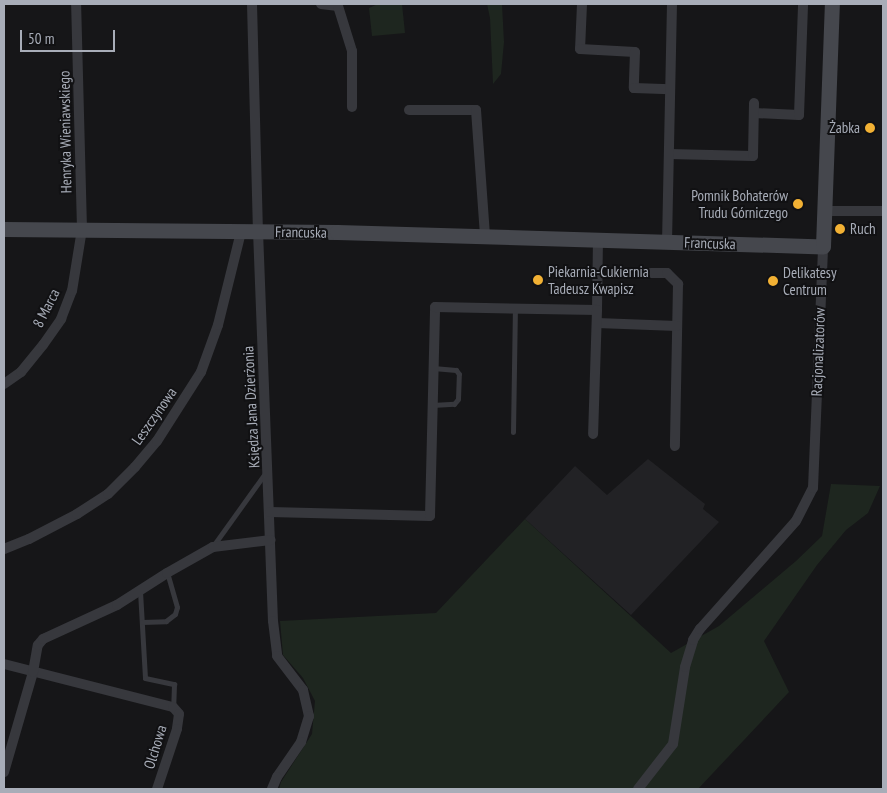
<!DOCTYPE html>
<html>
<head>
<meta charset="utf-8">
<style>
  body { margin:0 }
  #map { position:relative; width:887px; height:793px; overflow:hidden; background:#161618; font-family:"PT Sans Narrow",sans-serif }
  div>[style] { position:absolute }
  .built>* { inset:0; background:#222225 }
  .green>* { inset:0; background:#1e261f }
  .lane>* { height:5px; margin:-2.5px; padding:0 2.5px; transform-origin:2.5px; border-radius:2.5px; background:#37383d }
  .street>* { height:10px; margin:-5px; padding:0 5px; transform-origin:5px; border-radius:5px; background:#37383d }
  .secondary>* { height:15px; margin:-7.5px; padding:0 7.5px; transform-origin:7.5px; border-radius:7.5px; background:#45474d }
  .dots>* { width:14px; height:14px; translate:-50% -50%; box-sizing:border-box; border:2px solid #111113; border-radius:50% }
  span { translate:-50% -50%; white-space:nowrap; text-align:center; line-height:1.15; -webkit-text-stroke:4px #111113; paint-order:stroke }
  .poi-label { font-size:15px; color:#a8adb8 }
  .right { translate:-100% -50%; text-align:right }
  .left { translate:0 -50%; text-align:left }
  .street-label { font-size:15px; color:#a8adb8 }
  .frame { position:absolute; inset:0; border:5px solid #a8adb8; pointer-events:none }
  .scale { position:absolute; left:20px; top:30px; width:95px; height:22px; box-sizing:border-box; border:2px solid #a8adb8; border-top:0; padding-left:6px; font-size:15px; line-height:18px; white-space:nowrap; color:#a8adb8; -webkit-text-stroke:4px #111113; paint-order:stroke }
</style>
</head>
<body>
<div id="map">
  <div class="built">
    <div style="clip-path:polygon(648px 459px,705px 504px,703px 509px,719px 522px,631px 615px,525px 519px,575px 466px,607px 495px)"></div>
  </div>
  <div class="green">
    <div style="clip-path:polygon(378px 4px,402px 4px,405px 33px,372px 36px,369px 8px)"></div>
    <div style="clip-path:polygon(487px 4px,502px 4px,504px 42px,501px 74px,493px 84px,490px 18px)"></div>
    <div style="clip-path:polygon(831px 484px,880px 486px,868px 513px,846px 530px,817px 565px,764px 641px,789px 692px,698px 789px,279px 789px,281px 782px,312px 734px,315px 701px,303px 678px,283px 655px,280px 621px,436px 613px,525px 519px,671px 653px,719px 626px,796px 561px,822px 536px)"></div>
  </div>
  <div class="lane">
    <div style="left:432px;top:405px;width:22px;rotate:-3deg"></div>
    <div style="left:454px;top:404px;width:6px;rotate:-51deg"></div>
    <div style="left:458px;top:399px;width:25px;rotate:-88deg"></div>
    <div style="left:459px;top:374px;width:5px;rotate:-127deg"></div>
    <div style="left:456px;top:370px;width:23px;rotate:-175deg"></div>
    <div style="left:513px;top:432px;width:123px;rotate:-89.1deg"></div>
    <div style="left:213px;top:546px;width:91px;rotate:-54.4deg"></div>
    <div style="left:140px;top:591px;width:87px;rotate:86.7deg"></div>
    <div style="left:145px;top:678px;width:30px;rotate:12deg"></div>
    <div style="left:174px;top:684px;width:23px;rotate:92deg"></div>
    <div style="left:142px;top:622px;width:24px;rotate:-2deg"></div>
    <div style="left:166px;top:621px;width:11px;rotate:-38deg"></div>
    <div style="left:175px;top:614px;width:7px;rotate:-74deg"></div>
    <div style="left:177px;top:607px;width:35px;rotate:-106deg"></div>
  </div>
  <div class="street">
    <div style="left:252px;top:4px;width:227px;rotate:88.5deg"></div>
    <div style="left:258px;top:231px;width:390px;rotate:87.8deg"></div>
    <div style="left:273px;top:621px;width:35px;rotate:83deg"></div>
    <div style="left:277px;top:656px;width:43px;rotate:52.6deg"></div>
    <div style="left:303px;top:690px;width:27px;rotate:77deg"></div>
    <div style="left:309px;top:716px;width:27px;rotate:107deg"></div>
    <div style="left:301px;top:742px;width:42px;rotate:124.4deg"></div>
    <div style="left:277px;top:777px;width:13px;rotate:113deg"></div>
    <div style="left:321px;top:4px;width:17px;rotate:7deg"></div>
    <div style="left:338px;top:6px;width:47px;rotate:72.7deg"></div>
    <div style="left:352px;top:51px;width:56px;rotate:90deg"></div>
    <div style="left:582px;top:4px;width:45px;rotate:92.5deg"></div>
    <div style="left:580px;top:49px;width:55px;rotate:3.1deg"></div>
    <div style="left:635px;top:52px;width:36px;rotate:92deg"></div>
    <div style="left:634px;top:88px;width:36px;rotate:2deg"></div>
    <div style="left:409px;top:110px;width:67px"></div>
    <div style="left:476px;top:110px;width:125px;rotate:85.9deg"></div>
    <div style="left:754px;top:113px;width:45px;rotate:2.5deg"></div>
    <div style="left:799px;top:115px;width:111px;rotate:-87.9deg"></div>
    <div style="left:669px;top:154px;width:84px;rotate:1.4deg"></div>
    <div style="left:753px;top:156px;width:53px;rotate:-88.9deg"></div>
    <div style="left:825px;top:211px;width:58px"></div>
    <div style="left:667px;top:242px;width:238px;rotate:-88.8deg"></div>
    <div style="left:651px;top:273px;width:16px"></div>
    <div style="left:667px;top:273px;width:16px;rotate:45deg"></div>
    <div style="left:678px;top:284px;width:162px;rotate:91.1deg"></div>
    <div style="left:597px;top:310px;width:70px;rotate:-89.2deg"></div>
    <div style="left:597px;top:323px;width:80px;rotate:2.1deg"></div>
    <div style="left:4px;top:384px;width:21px;rotate:-35deg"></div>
    <div style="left:21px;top:372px;width:35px;rotate:-51deg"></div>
    <div style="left:43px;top:345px;width:32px;rotate:-55deg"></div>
    <div style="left:61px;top:319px;width:30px;rotate:-69deg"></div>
    <div style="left:72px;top:291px;width:63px;rotate:-80.8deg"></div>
    <div style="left:82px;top:229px;width:225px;rotate:-91.5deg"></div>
    <div style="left:270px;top:512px;width:160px;rotate:1.4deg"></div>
    <div style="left:430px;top:516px;width:209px;rotate:-88.6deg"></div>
    <div style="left:435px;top:307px;width:162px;rotate:1.1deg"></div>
    <div style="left:597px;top:310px;width:124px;rotate:91.8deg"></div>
    <div style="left:4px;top:549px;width:27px;rotate:-22deg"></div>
    <div style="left:29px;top:539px;width:54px;rotate:-27.5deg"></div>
    <div style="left:77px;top:514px;width:37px;rotate:-33deg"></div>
    <div style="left:108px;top:494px;width:38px;rotate:-45deg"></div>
    <div style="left:135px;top:467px;width:34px;rotate:-50deg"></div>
    <div style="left:157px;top:441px;width:82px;rotate:-57.5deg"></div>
    <div style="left:201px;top:372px;width:50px;rotate:-70.1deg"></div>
    <div style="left:218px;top:325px;width:96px;rotate:-76.1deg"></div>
    <div style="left:4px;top:664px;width:174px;rotate:14.3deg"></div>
    <div style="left:173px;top:707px;width:9px;rotate:49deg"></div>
    <div style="left:179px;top:714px;width:15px;rotate:98deg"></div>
    <div style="left:177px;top:729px;width:63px;rotate:108.4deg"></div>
    <div style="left:4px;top:772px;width:104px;rotate:-73.8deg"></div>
    <div style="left:33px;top:672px;width:27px;rotate:-80deg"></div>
    <div style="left:38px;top:645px;width:8px;rotate:-50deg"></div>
    <div style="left:43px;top:639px;width:81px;rotate:-24.7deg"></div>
    <div style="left:117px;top:605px;width:59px;rotate:-32.6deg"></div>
    <div style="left:167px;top:573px;width:53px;rotate:-29.5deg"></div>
    <div style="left:213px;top:547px;width:58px;rotate:-6.9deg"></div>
    <div style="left:638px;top:789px;width:57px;rotate:-52.1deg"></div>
    <div style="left:673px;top:744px;width:78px;rotate:-81.1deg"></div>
    <div style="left:685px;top:667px;width:28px;rotate:-73deg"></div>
    <div style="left:693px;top:640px;width:13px;rotate:-58deg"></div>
    <div style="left:700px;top:629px;width:144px;rotate:-48.4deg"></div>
    <div style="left:796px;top:521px;width:37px;rotate:-63deg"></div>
    <div style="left:813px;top:488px;width:242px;rotate:-87.6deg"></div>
  </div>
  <div class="secondary">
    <div style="left:4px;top:229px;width:333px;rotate:0.5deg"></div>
    <div style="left:337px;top:232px;width:486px;rotate:1.7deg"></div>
    <div style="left:823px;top:246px;width:242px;rotate:-87.9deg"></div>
  </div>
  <div class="dots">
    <div style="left:870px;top:128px;background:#f2b134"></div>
    <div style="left:798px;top:204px;background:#f2b134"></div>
    <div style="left:840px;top:229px;background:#f2b134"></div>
    <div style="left:538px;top:280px;background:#f2b134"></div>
    <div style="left:773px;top:281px;background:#f2b134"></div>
  </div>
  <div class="poi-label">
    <span class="right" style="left:860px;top:128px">Żabka</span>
    <span class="right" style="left:788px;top:204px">Pomnik Bohaterów<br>Trudu Górniczego</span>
    <span class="left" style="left:850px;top:229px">Ruch</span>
    <span class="left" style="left:548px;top:280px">Piekarnia-Cukiernia<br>Tadeusz Kwapisz</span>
    <span class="left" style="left:783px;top:281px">Delikatesy<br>Centrum</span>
  </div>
  <div class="street-label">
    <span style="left:65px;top:132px;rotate:-91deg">Henryka Wieniawskiego</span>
    <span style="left:301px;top:232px;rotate:1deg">Francuska</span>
    <span style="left:710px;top:243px;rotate:2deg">Francuska</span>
    <span style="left:46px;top:308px;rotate:-63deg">8 Marca</span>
    <span style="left:818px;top:352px;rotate:-88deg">Racjonalizatorów</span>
    <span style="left:251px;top:407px;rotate:-93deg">Księdza Jana Dzierżonia</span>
    <span style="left:154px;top:416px;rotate:-55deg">Leszczynowa</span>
    <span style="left:155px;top:747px;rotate:-73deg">Olchowa</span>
  </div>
  <div class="frame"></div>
  <div class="scale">50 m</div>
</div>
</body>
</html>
